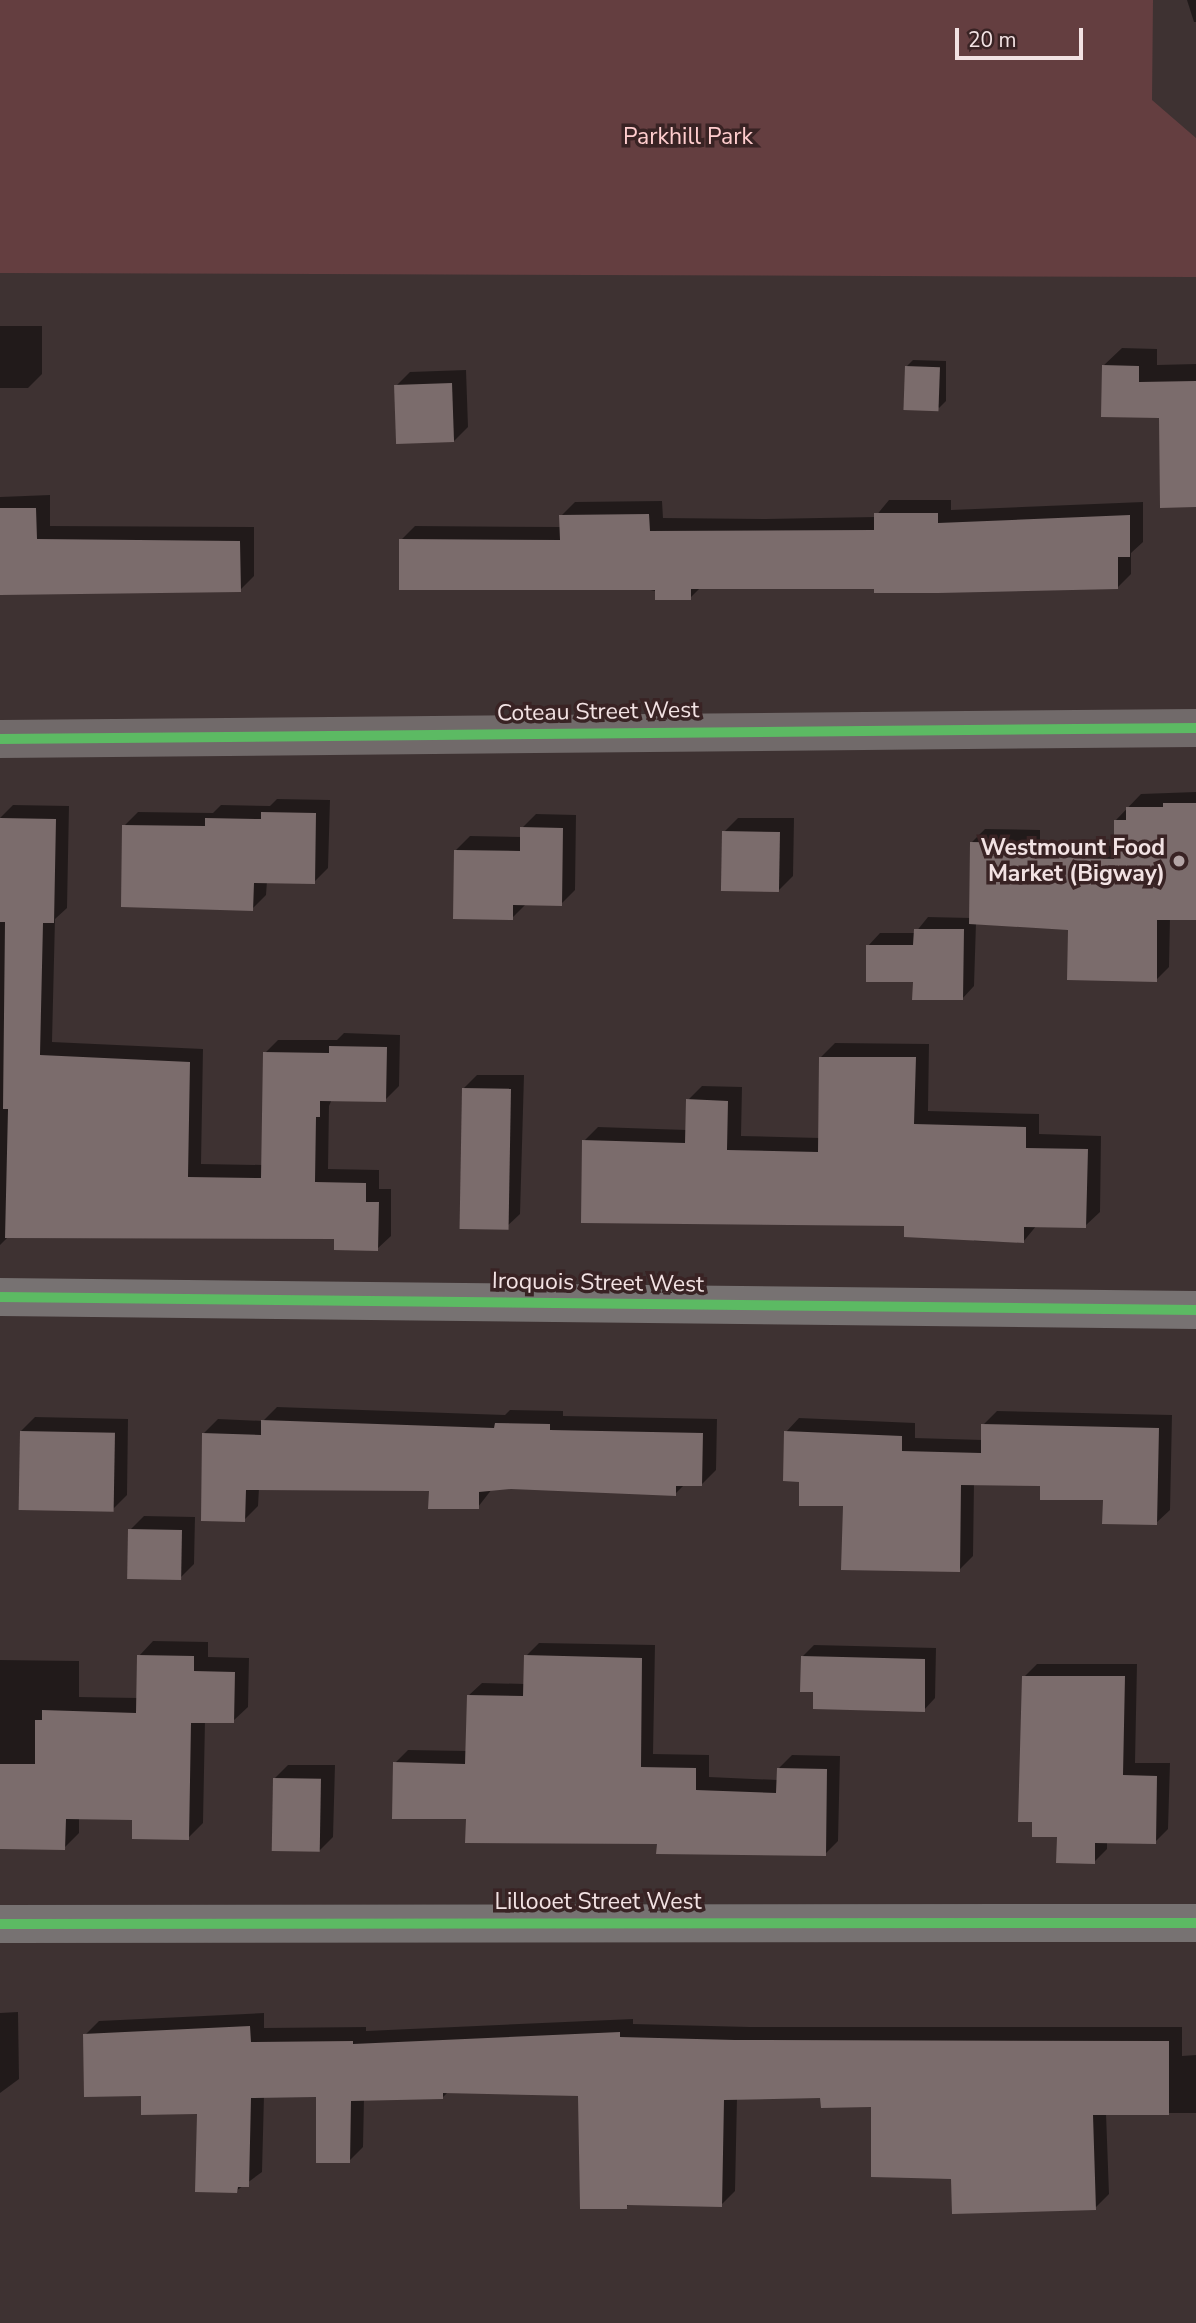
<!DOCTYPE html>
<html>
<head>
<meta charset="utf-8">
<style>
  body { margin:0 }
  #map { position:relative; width:1196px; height:2323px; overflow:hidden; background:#3e3232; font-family:"Nunito Sans",sans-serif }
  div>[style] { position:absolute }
  .green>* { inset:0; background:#643e40 }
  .shadow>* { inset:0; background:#0007 }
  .building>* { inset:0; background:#7b6c6c; transform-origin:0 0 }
  .street>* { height:38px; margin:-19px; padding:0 19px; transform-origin:19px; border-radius:19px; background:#777272 }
  .secondary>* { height:38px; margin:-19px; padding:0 19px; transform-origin:19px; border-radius:19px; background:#716a6a }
  .cycleway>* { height:10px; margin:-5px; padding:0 5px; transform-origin:5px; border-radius:5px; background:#5cba63 }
  .dots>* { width:19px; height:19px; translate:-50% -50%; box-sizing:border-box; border:4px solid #392324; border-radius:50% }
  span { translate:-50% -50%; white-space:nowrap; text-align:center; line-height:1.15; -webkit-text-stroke:7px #392324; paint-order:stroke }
  .park-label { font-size:23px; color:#ffcdce }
  .street-label { font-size:23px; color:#f2e2e3 }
  .poi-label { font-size:23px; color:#f2e2e3; font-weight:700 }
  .right { translate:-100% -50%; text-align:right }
  .scale { position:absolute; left:955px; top:28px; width:128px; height:32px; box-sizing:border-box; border:4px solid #f2e2e3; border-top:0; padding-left:9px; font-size:21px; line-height:24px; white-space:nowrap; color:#f2e2e3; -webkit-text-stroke:5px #392324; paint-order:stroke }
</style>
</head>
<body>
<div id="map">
  <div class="green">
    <div style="clip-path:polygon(0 0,1153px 0,1152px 100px,1196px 138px,1196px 277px,0 273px)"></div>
  </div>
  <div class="shadow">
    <div style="clip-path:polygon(1187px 0,1196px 0,1196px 22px,1194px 22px)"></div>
    <div style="clip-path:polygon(0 326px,42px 326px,42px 374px,28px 388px,0 388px)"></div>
    <div style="clip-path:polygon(1122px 348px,1157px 349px,1157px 365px,1196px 364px,1196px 506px,1161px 416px,1103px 366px)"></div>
    <div style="clip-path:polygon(913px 360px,946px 361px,946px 401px,939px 408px,906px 367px)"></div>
    <div style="clip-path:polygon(466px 370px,468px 427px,454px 441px,396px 386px,410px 372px)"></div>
    <div style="clip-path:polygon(50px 495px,50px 526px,254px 527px,254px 576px,240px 590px,0 593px,0 497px)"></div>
    <div style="clip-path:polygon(889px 500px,951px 500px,951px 510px,1143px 502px,1143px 542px,1131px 553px,1131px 574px,1118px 587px,701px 587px,690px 598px,401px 540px,415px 526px,561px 527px,561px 516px,575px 502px,662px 501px,663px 518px,765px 519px,875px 517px)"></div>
    <div style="clip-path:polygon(1196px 792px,1196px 918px,1170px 918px,1169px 967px,1156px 980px,1070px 928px,976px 923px,974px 986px,962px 999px,914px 980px,868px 946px,880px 933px,915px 933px,928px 917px,971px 918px,972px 842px,985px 829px,1040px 830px,1040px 844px,1116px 846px,1116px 820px,1141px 794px)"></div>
    <div style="clip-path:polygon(277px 799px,330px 800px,328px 868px,314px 882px,267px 881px,266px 895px,252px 909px,124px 826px,138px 812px,213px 813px,221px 805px,270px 806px)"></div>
    <div style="clip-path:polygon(13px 805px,69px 806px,67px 908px,55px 919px,52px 1042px,203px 1049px,201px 1164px,263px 1165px,265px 1053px,278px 1040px,337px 1040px,344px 1033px,400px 1035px,399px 1086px,385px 1100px,332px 1099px,329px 1106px,328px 1169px,379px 1170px,379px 1189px,391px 1189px,391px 1236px,377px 1249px,336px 1238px,9px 1236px,0 1245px,0 818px)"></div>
    <div style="clip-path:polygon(536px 814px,576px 815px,575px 890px,561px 904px,527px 903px,512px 918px,456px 850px,470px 836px,522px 837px,522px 828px)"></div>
    <div style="clip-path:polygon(738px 818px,794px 818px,793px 876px,779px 890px,724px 832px)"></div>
    <div style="clip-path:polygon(835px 1043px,929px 1044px,928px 1111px,1039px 1114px,1039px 1134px,1101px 1136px,1100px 1212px,1085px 1226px,1037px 1225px,1023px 1242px,974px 1241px,974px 1236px,906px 1224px,584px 1141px,598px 1127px,687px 1130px,688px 1100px,702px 1086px,742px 1087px,741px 1136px,820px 1138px,821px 1057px)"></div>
    <div style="clip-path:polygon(477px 1075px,524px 1075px,520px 1214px,505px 1228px,463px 1089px)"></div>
    <div style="clip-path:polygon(277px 1407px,505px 1415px,510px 1410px,563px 1411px,563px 1416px,717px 1419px,716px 1470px,702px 1484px,685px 1484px,675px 1494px,511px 1487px,492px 1489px,478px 1507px,431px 1489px,259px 1488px,258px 1506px,244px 1520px,204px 1433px,218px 1419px,263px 1421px)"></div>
    <div style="clip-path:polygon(997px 1411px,1172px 1415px,1170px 1510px,1156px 1523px,1104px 1498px,1042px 1485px,974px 1483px,973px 1556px,959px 1570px,801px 1480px,786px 1432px,799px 1418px,915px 1423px,915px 1438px,983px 1440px,983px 1425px)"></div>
    <div style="clip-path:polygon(35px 1417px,128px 1419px,127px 1495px,113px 1509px,21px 1431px)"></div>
    <div style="clip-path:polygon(144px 1516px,195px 1517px,194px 1564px,180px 1578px,130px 1530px)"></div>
    <div style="clip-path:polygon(153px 1641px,208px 1642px,208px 1657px,249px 1658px,248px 1707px,233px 1721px,205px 1721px,203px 1823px,188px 1838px,134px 1818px,79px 1817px,79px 1833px,64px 1848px,0 1848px,0 1660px,79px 1661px,79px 1697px,138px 1698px,139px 1656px)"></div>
    <div style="clip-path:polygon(539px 1643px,655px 1645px,653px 1754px,709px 1755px,709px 1777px,778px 1780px,778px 1769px,792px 1755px,840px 1756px,838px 1841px,825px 1854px,658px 1842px,467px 1817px,395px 1763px,408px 1750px,467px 1751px,468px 1696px,482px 1683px,525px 1684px,526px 1656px)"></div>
    <div style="clip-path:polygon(814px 1645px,936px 1648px,935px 1698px,924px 1710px,802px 1657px)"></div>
    <div style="clip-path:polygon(1037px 1664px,1137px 1664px,1135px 1763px,1170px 1763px,1168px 1829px,1155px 1842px,1107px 1842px,1107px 1849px,1094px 1862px,1058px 1835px,1024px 1677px)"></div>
    <div style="clip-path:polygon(288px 1765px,335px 1765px,333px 1837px,319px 1851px,274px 1779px)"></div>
    <div style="clip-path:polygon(18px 2012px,19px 2079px,0 2093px,0 2013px)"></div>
    <div style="clip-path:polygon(264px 2013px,264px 2028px,366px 2027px,366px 2031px,633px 2019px,633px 2024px,750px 2027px,1182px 2027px,1182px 2056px,1196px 2055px,1196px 2113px,1106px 2113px,1109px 2194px,1095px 2208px,953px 2177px,873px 2105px,822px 2096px,737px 2098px,735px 2191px,721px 2205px,630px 2203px,626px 2207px,580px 2094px,449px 2091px,443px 2097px,364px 2099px,363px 2147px,349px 2161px,318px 2095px,264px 2096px,262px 2172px,236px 2191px,199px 2112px,142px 2094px,85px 2035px,99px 2021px)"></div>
  </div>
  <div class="building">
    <div style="clip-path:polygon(1102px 365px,1139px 366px,1139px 382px,1196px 381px,1196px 507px,1160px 508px,1159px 418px,1101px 417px)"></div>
    <div style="left:905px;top:366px;width:35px;height:44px;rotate:2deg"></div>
    <div style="left:452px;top:383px;width:59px;height:58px;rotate:88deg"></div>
    <div style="clip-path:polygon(0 508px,36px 508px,37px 539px,240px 541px,241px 592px,0 595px)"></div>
    <div style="clip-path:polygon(874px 513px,938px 513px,938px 523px,1130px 515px,1130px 557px,1118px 557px,1118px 589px,938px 593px,874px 593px,874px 589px,691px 589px,691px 600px,655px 600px,655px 590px,399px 590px,399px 539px,560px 540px,559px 515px,649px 514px,650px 531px,874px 530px)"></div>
    <div style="clip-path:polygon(1163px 803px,1196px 803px,1196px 920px,1157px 920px,1157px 982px,1067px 980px,1068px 930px,969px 924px,970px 842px,1028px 843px,1028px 856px,1114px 859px,1114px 820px,1126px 820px,1126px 807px,1163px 807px)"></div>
    <div style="clip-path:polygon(261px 812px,316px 813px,315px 884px,254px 883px,253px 911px,121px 907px,122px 825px,205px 826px,205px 818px,261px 819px)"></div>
    <div style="clip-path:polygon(0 818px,56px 819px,54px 923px,43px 923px,40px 1055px,190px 1062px,188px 1177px,261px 1178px,263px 1052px,329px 1053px,329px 1046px,387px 1047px,386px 1102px,320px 1101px,320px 1117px,316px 1117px,315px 1182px,366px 1183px,366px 1202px,379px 1202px,378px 1251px,334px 1250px,334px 1239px,5px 1238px,8px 1109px,3px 1109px,5px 922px,0 922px)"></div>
    <div style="clip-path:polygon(520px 827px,563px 828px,562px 906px,513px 905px,513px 920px,453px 919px,454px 850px,520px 851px)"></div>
    <div style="left:722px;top:831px;width:58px;height:60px;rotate:1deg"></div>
    <div style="clip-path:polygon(914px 929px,964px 929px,963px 1000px,912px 1000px,913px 982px,866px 982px,866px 945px,913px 945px)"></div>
    <div style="clip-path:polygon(819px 1057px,916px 1057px,914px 1124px,1026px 1127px,1026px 1148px,1088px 1149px,1086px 1228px,1024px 1227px,1024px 1243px,904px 1237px,904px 1226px,581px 1223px,582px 1140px,685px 1143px,686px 1099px,728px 1101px,727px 1150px,818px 1152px)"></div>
    <div style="left:462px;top:1088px;width:49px;height:141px;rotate:1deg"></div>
    <div style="clip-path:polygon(261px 1420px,494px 1428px,495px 1423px,550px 1424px,550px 1430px,703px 1433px,702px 1486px,676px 1486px,676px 1496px,511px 1489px,479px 1492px,479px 1509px,428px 1509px,429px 1491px,246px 1490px,245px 1522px,201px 1521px,202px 1433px,261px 1435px)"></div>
    <div style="clip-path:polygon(981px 1424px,1159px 1428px,1157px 1525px,1102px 1524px,1103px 1500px,1040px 1500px,1040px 1486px,961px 1485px,960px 1572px,841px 1570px,843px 1506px,799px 1506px,799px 1482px,783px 1481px,784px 1431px,902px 1436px,902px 1451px,981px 1453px)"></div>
    <div style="left:20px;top:1431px;width:95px;height:79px;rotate:1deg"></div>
    <div style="left:128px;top:1529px;width:54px;height:50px;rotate:1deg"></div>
    <div style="clip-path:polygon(137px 1655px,194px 1656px,194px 1671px,235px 1672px,234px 1723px,191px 1723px,189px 1840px,132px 1839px,132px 1820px,66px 1819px,65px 1850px,0 1849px,0 1764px,35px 1764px,35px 1720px,42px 1720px,42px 1710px,136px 1713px)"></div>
    <div style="clip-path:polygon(524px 1655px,642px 1658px,641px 1767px,696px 1768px,696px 1790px,776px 1793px,777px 1768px,827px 1769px,826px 1856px,656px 1854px,657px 1844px,465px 1843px,466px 1819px,392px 1819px,393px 1762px,465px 1764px,467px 1695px,523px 1696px)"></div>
    <div style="clip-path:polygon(801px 1656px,925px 1659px,925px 1712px,813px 1709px,813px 1692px,800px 1692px)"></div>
    <div style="clip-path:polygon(1022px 1676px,1125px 1676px,1123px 1775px,1157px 1776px,1156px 1844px,1095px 1843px,1095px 1864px,1056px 1863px,1057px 1837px,1032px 1837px,1032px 1822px,1018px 1822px)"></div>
    <div style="left:273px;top:1778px;width:48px;height:73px;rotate:1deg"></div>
    <div style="clip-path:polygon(250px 2026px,251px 2042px,353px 2041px,353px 2044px,620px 2032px,620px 2037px,735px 2040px,1169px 2041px,1169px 2115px,1093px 2115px,1096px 2210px,952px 2214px,951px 2179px,871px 2177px,871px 2107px,821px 2108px,820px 2098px,724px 2100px,722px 2207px,627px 2205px,627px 2209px,580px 2209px,578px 2096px,443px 2093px,443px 2099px,351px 2101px,350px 2163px,316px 2163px,316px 2097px,251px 2098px,249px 2187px,238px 2187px,237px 2193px,195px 2192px,197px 2114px,141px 2115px,141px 2096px,84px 2097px,83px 2034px)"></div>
  </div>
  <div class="street">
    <div style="left:0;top:1297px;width:1196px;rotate:0.62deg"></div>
    <div style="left:0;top:1924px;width:1196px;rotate:-0.05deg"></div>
  </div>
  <div class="secondary">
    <div style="left:0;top:739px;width:1196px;rotate:-0.53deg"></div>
  </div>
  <div class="cycleway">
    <div style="left:0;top:739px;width:1196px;rotate:-0.53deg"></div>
    <div style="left:0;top:1297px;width:1196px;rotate:0.62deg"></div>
    <div style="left:0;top:1924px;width:1196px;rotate:-0.05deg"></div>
  </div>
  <div class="dots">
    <div style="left:1179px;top:861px;background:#b3a4a5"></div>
  </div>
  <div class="park-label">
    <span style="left:688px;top:137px">Parkhill Park</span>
  </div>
  <div class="street-label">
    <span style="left:598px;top:712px;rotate:-1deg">Coteau Street West</span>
    <span style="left:598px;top:1283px;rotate:1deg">Iroquois Street West</span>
    <span style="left:598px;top:1902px">Lillooet Street West</span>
  </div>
  <div class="poi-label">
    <span class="right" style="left:1165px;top:861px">Westmount Food<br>Market (Bigway)</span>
  </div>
  <div class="scale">20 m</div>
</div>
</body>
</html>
